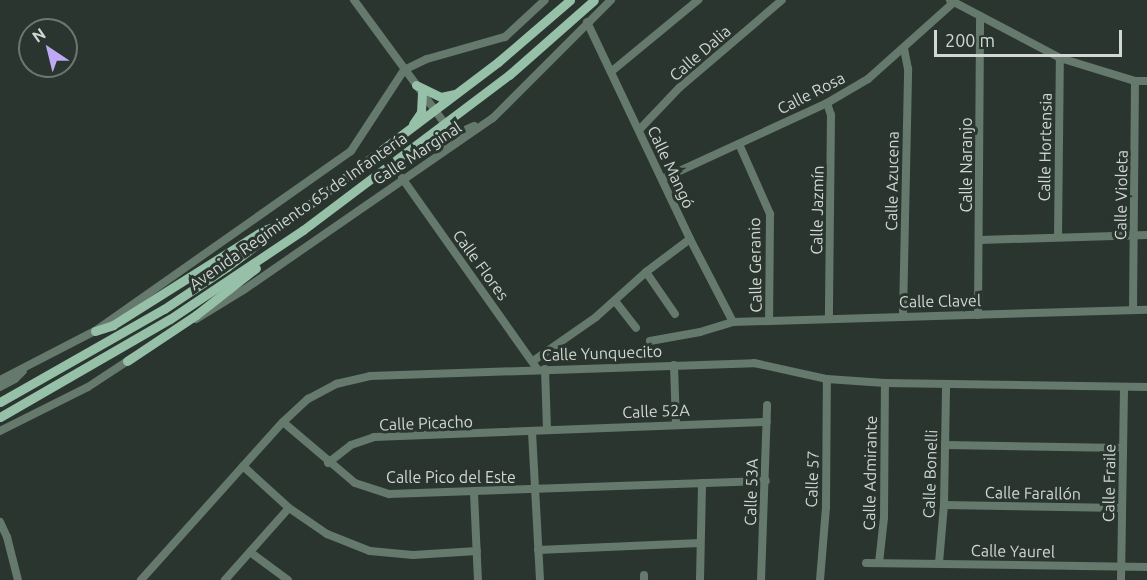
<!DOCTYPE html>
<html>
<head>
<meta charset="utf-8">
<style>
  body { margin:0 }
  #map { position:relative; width:1147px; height:580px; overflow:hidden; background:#2a352f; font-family:Ubuntu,sans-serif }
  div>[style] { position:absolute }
  .minor>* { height:8px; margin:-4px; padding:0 4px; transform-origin:4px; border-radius:4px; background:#65796d }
  .major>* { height:9px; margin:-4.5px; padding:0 4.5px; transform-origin:4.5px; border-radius:4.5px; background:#96c0a8 }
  span { translate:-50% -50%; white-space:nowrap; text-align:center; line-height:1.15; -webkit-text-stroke:6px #2a352f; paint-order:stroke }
  .street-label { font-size:16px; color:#d1d8d4 }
  .north { position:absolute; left:18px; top:18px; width:60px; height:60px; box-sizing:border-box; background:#2a352f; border:2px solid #6d7671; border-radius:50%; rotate:325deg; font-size:16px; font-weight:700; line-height:24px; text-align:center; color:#d1d8d4 }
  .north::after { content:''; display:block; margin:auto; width:21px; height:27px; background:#bfa9f4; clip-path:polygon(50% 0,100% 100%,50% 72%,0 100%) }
  .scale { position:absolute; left:934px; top:30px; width:188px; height:27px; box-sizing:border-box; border:3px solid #d1d8d4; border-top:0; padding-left:8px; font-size:18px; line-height:21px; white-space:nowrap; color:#d1d8d4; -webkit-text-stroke:4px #2a352f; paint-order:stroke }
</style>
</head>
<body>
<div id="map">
  <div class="minor">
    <div style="left:354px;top:0;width:154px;rotate:53.7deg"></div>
    <div style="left:445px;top:124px;width:15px;rotate:42deg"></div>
    <div style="left:456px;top:134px;width:20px;rotate:-24deg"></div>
    <div style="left:950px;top:0;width:124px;rotate:27.8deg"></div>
    <div style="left:1060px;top:58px;width:78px;rotate:17deg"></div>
    <div style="left:1135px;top:81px;width:12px"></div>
    <div style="left:587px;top:22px;width:240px;rotate:64.6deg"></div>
    <div style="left:690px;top:239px;width:93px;rotate:62.6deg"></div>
    <div style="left:612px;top:71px;width:112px;rotate:-39.5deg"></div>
    <div style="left:827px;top:103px;width:13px;rotate:72deg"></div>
    <div style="left:831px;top:115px;width:203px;rotate:90.6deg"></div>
    <div style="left:639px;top:130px;width:58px;rotate:-46.4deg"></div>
    <div style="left:679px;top:88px;width:135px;rotate:-40.5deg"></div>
    <div style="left:739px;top:144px;width:77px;rotate:66.1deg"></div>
    <div style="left:770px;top:214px;width:106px;rotate:90.5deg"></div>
    <div style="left:438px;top:152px;width:15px;rotate:-48deg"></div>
    <div style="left:448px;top:141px;width:15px;rotate:-101deg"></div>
    <div style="left:402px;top:178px;width:234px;rotate:54.7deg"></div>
    <div style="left:662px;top:179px;width:182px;rotate:-24.7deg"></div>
    <div style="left:827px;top:103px;width:48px;rotate:-30.3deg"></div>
    <div style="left:868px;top:79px;width:115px;rotate:-41.8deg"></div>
    <div style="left:1058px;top:237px;width:179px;rotate:-89.4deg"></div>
    <div style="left:980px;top:240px;width:167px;rotate:-1.7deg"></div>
    <div style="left:646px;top:272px;width:51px;rotate:55.4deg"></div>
    <div style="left:615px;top:301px;width:34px;rotate:52deg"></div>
    <div style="left:1133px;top:310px;width:229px;rotate:-89.5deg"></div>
    <div style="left:903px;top:315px;width:246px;rotate:-88.8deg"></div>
    <div style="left:908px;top:69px;width:21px;rotate:-101deg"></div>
    <div style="left:978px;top:315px;width:299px;rotate:-89.6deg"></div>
    <div style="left:196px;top:319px;width:57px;rotate:-31.5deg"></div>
    <div style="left:245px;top:289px;width:301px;rotate:-34.6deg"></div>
    <div style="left:493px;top:118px;width:167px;rotate:-45deg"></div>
    <div style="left:650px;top:341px;width:51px;rotate:-10.2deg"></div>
    <div style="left:700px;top:332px;width:34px;rotate:-17deg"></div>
    <div style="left:733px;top:322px;width:414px;rotate:-1.7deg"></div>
    <div style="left:533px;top:361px;width:77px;rotate:-34.9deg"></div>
    <div style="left:596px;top:317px;width:67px;rotate:-42deg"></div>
    <div style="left:646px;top:272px;width:55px;rotate:-36.9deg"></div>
    <div style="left:674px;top:365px;width:59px;rotate:88.1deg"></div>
    <div style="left:545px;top:369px;width:60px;rotate:88.1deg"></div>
    <div style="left:0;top:380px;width:107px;rotate:-27.3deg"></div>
    <div style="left:95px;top:331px;width:313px;rotate:-35.1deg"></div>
    <div style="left:351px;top:151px;width:97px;rotate:-56.8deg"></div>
    <div style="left:404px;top:70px;width:25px;rotate:-26deg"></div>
    <div style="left:427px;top:59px;width:81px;rotate:-15.8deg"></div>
    <div style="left:505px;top:37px;width:54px;rotate:-42.8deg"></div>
    <div style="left:0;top:387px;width:17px;rotate:-28deg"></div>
    <div style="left:15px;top:379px;width:11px;rotate:-45deg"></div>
    <div style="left:283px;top:422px;width:94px;rotate:40.3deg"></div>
    <div style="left:355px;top:483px;width:36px;rotate:18deg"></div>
    <div style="left:389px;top:494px;width:377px;rotate:-2deg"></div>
    <div style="left:0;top:431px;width:98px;rotate:-26.6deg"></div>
    <div style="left:88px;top:387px;width:53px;rotate:-33.4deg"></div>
    <div style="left:532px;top:432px;width:148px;rotate:86.9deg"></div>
    <div style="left:945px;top:445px;width:178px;rotate:1deg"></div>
    <div style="left:328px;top:463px;width:29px;rotate:-38deg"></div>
    <div style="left:351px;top:445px;width:24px;rotate:-19deg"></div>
    <div style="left:374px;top:437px;width:393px;rotate:-2.2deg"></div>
    <div style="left:243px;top:466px;width:62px;rotate:42.4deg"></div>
    <div style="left:289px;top:508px;width:46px;rotate:34.4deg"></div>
    <div style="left:327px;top:534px;width:46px;rotate:21.6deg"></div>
    <div style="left:370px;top:551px;width:43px;rotate:5.3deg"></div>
    <div style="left:413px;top:555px;width:64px;rotate:-3.6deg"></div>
    <div style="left:474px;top:493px;width:87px;rotate:87.4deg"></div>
    <div style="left:944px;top:505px;width:178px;rotate:1deg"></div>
    <div style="left:0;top:522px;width:17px;rotate:65deg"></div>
    <div style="left:7px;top:537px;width:44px;rotate:75.7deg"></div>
    <div style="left:538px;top:550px;width:162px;rotate:-2.5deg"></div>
    <div style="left:250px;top:552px;width:47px;rotate:36.4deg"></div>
    <div style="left:866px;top:563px;width:281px;rotate:0.8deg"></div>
    <div style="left:879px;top:563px;width:45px;rotate:-83.7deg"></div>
    <div style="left:884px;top:518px;width:135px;rotate:-89.6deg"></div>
    <div style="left:939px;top:563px;width:58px;rotate:-85.1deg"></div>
    <div style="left:944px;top:505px;width:120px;rotate:-89deg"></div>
    <div style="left:644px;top:575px;width:5px;rotate:90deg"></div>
    <div style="left:141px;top:580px;width:212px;rotate:-48.1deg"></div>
    <div style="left:283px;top:422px;width:34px;rotate:-43deg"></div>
    <div style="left:308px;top:399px;width:32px;rotate:-28deg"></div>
    <div style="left:336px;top:384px;width:35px;rotate:-13deg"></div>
    <div style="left:370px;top:376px;width:384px;rotate:-1.9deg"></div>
    <div style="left:754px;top:363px;width:75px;rotate:12.4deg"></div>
    <div style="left:827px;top:379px;width:58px;rotate:3.9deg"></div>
    <div style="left:885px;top:383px;width:262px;rotate:0.9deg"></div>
    <div style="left:225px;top:580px;width:96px;rotate:-48.4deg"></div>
    <div style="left:700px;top:580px;width:97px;rotate:-88.8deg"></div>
    <div style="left:761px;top:580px;width:175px;rotate:-88deg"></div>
    <div style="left:820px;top:580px;width:73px;rotate:-85.3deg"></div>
    <div style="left:826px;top:507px;width:128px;rotate:-89.6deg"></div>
    <div style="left:1121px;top:580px;width:193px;rotate:-89.1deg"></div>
  </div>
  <div class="major">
    <div style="left:416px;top:85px;width:28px;rotate:26deg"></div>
    <div style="left:441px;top:97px;width:13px;rotate:-13deg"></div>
    <div style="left:413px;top:124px;width:14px;rotate:-56deg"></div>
    <div style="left:421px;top:112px;width:19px;rotate:-87deg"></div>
    <div style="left:95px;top:331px;width:19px;rotate:-18deg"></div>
    <div style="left:113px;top:325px;width:178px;rotate:-32.2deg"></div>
    <div style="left:264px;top:230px;width:19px;rotate:-18deg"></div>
    <div style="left:127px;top:361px;width:83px;rotate:-33.7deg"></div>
    <div style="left:196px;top:315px;width:76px;rotate:-38.1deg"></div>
    <div style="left:0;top:402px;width:189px;rotate:-29.6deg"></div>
    <div style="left:164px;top:309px;width:76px;rotate:-33.7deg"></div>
    <div style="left:227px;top:267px;width:340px;rotate:-37.1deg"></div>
    <div style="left:498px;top:62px;width:95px;rotate:-40.7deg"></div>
    <div style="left:0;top:417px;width:196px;rotate:-30deg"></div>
    <div style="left:170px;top:319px;width:160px;rotate:-33.8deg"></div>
    <div style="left:303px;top:230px;width:258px;rotate:-37deg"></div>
    <div style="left:509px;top:75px;width:113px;rotate:-41.4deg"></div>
  </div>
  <div class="street-label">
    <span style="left:700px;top:53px;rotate:-41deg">Calle Dalia</span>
    <span style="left:811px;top:93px;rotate:-27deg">Calle Rosa</span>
    <span style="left:1045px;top:147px;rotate:-89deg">Calle Hortensia</span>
    <span style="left:417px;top:153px;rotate:-33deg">Calle Marginal</span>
    <span style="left:966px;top:165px;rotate:-90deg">Calle Naranjo</span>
    <span style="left:671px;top:167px;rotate:65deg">Calle Mangó</span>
    <span style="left:892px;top:181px;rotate:-89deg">Calle Azucena</span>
    <span style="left:1121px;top:195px;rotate:-89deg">Calle Violeta</span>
    <span style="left:817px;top:210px;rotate:-89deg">Calle Jazmín</span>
    <span style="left:298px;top:211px;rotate:-35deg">Avenida Regimiento 65 de Infantería</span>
    <span style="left:481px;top:265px;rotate:54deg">Calle Flores</span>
    <span style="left:755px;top:265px;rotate:-91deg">Calle Geranio</span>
    <span style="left:940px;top:301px;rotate:-1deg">Calle Clavel</span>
    <span style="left:602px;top:353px;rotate:-2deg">Calle Yunquecito</span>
    <span style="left:656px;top:411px;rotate:-2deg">Calle 52A</span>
    <span style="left:426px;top:423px;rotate:-2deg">Calle Picacho</span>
    <span style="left:870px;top:473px;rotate:-89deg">Calle Admirante</span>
    <span style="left:930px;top:474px;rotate:-88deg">Calle Bonelli</span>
    <span style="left:451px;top:477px">Calle Pico del Este</span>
    <span style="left:812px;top:479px;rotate:-88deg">Calle 57</span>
    <span style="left:1109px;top:483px;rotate:-89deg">Calle Fraile</span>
    <span style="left:751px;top:492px;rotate:-88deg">Calle 53A</span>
    <span style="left:1033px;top:493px;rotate:1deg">Calle Farallón</span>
    <span style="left:1013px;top:551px;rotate:1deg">Calle Yaurel</span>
  </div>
  <div class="north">N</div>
  <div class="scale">200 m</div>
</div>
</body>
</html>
